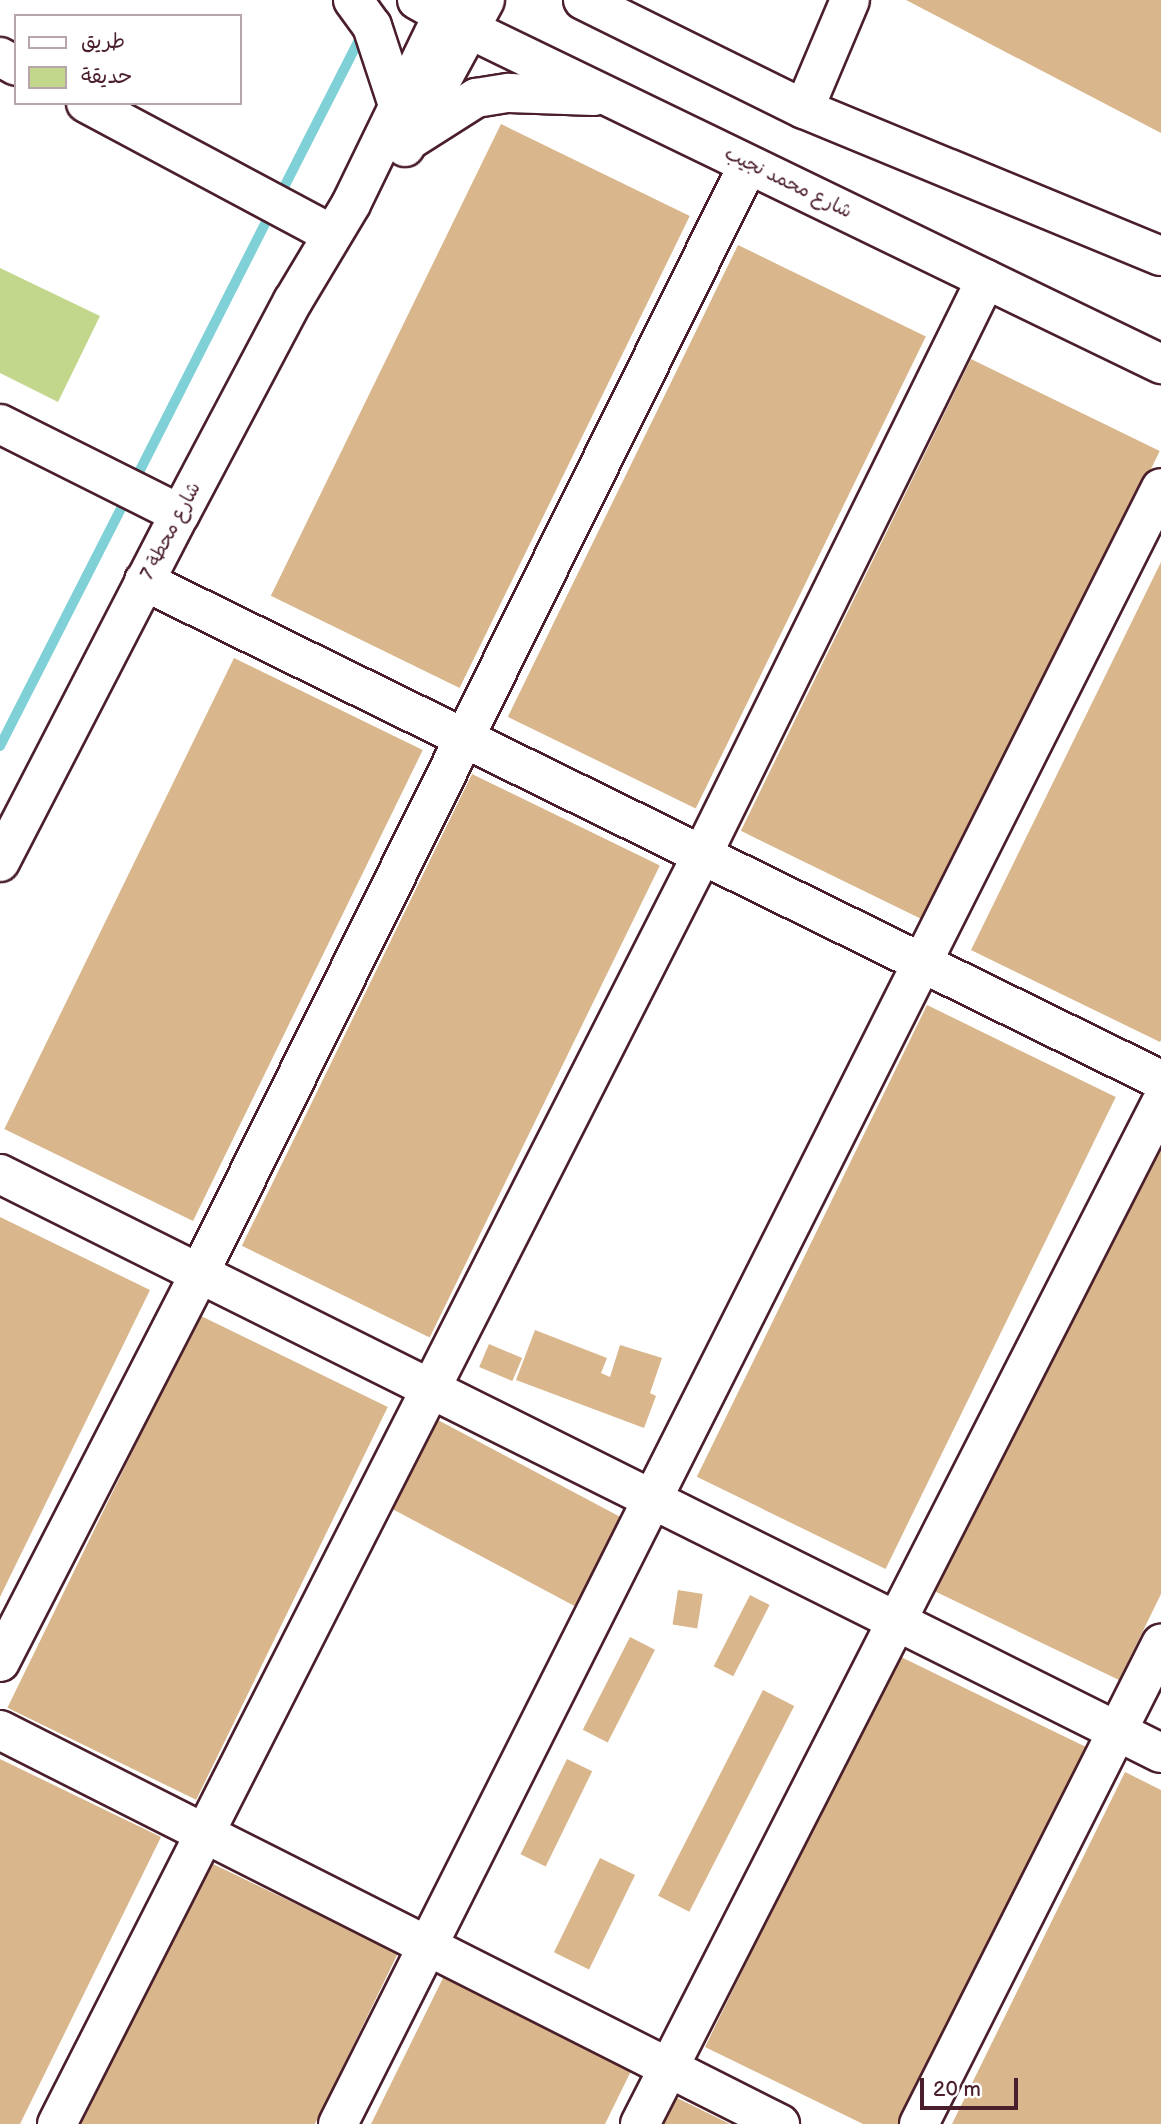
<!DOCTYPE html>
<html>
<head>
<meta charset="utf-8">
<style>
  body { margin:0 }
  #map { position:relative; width:1161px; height:2124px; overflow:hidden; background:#fff; font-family:"Balsamiq Sans","Playpen Sans Arabic",sans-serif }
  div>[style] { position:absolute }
  .green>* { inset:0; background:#c3d78c }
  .stream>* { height:10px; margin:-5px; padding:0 5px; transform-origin:5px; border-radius:5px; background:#7fd0d7 }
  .building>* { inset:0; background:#d9b68b; transform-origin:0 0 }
  .roads { filter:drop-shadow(2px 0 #4a1f2b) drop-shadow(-2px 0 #4a1f2b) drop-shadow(0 2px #4a1f2b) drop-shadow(0 -2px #4a1f2b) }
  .minor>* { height:38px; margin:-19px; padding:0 19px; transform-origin:19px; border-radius:19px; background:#fff }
  .tertiary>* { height:38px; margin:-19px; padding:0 19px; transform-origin:19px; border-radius:19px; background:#fff }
  .secondary>* { height:38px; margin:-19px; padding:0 19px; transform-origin:19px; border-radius:19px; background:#fff }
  span { translate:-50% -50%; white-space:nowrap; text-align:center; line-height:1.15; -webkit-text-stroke:5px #fff; paint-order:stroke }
  .street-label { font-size:19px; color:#4a1f2b }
  .legend { position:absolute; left:14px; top:14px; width:228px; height:91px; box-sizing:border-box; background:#fff; border:2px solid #b7a5aa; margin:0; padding:9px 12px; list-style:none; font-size:21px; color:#4a1f2b }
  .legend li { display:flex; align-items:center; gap:14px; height:35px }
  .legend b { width:35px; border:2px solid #b7a5aa }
  .scale { position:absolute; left:920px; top:2078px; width:98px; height:32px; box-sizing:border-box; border:4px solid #4a1f2b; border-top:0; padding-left:9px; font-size:21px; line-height:24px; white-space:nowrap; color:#4a1f2b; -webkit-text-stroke:5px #fff; paint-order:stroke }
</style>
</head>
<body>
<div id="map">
  <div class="green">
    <div style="clip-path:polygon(0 268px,100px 316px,58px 402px,0 373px)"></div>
  </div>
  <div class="stream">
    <div style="left:279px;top:197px;width:185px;rotate:-63deg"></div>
    <div style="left:133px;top:484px;width:307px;rotate:-63.1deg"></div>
    <div style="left:0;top:746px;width:280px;rotate:-63deg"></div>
  </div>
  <div class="building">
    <div style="clip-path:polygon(906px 0,1161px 0,1161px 133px,954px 25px)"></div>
    <div style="left:501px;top:124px;width:210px;height:525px;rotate:26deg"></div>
    <div style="left:738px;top:245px;width:209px;height:525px;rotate:26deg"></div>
    <div style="left:971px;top:359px;width:210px;height:525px;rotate:26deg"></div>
    <div style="clip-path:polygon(1161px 562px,1161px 1040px,1160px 1042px,971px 950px)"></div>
    <div style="left:234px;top:658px;width:210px;height:524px;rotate:26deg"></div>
    <div style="left:472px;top:774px;width:209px;height:525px;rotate:26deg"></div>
    <div style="left:927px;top:1005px;width:210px;height:525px;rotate:26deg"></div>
    <div style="clip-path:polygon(1161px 1117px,1161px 1594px,1119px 1680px,930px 1589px)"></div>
    <div style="clip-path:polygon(0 1217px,150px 1290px,0 1597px)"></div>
    <div style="left:199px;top:1315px;width:210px;height:437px;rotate:26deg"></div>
    <div style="clip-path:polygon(535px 1330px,607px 1358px,601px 1373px,610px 1377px,620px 1345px,662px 1358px,650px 1393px,656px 1396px,644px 1428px,516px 1380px)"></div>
    <div style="left:489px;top:1344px;width:36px;height:25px;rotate:23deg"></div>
    <div style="left:436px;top:1419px;width:210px;height:100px;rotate:28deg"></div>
    <div style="left:678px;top:1590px;width:25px;height:35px;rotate:9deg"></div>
    <div style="left:750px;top:1595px;width:22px;height:80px;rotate:27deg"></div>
    <div style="left:630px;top:1637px;width:28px;height:104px;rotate:27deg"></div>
    <div style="clip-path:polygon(897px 1655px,1086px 1747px,901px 2124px,863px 2124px,705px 2047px)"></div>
    <div style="left:763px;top:1690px;width:35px;height:231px;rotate:27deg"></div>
    <div style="clip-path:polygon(0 1759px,161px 1837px,20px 2124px,0 2124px)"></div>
    <div style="left:567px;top:1759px;width:28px;height:106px;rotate:26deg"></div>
    <div style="clip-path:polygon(1125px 1772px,1161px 1790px,1161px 2124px,952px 2124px)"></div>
    <div style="left:600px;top:1858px;width:39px;height:105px;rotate:26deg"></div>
    <div style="clip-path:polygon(209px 1862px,398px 1953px,315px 2124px,81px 2124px)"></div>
    <div style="clip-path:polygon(444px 1976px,633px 2067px,605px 2124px,371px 2124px)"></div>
    <div style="clip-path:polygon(671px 2095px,730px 2124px,656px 2124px)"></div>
  </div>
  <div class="roads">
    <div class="minor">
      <div style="left:0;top:57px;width:18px;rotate:29deg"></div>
      <div style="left:86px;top:103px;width:278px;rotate:28.1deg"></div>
      <div style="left:804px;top:109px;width:118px;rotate:-67.1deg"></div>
      <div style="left:0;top:424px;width:201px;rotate:26.6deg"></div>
      <div style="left:144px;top:581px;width:1133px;rotate:26.14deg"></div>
      <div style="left:0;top:1174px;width:1297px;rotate:26.51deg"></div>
      <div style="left:0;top:1662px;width:436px;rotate:-62.8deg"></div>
      <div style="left:199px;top:1274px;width:1237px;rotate:-63.66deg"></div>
      <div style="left:0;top:1730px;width:874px;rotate:26.8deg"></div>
      <div style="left:57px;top:2124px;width:1424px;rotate:-63.06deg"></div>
      <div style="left:702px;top:855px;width:642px;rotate:-63.75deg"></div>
      <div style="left:338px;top:2124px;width:1831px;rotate:-63.3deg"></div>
      <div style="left:640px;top:2124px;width:1146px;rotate:-62.97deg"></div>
      <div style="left:919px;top:2124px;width:538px;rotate:-63.24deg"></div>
    </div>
    <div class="tertiary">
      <div style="left:405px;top:147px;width:167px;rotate:-61.4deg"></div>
      <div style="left:0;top:862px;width:392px;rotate:-62.7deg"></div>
      <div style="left:180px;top:514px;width:241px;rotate:-62.1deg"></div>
      <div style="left:293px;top:301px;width:113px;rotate:-59.1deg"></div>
      <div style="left:351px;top:204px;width:227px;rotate:-64.1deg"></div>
    </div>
    <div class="secondary">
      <div style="left:353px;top:0;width:32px;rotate:54deg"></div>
      <div style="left:372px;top:26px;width:83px;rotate:71.8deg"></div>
      <div style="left:417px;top:0;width:62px;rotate:29.1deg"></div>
      <div style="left:471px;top:30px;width:767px;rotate:25.83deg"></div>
      <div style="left:583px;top:0;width:246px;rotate:26.3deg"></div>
      <div style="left:804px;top:109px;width:386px;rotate:22.4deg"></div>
      <div style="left:413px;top:138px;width:75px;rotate:-32.4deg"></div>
      <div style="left:476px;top:98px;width:33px;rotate:-9deg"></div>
      <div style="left:509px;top:93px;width:85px;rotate:2deg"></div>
    </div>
  </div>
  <div class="street-label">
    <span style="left:788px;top:183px;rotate:26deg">شارع محمد نجيب</span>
    <span style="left:171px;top:531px;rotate:-62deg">شارع محطة 7</span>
  </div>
  <ul class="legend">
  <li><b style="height:9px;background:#fff"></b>طريق</li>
  <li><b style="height:19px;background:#c3d78c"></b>حديقة</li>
  </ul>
  <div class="scale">20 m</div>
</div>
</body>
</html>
